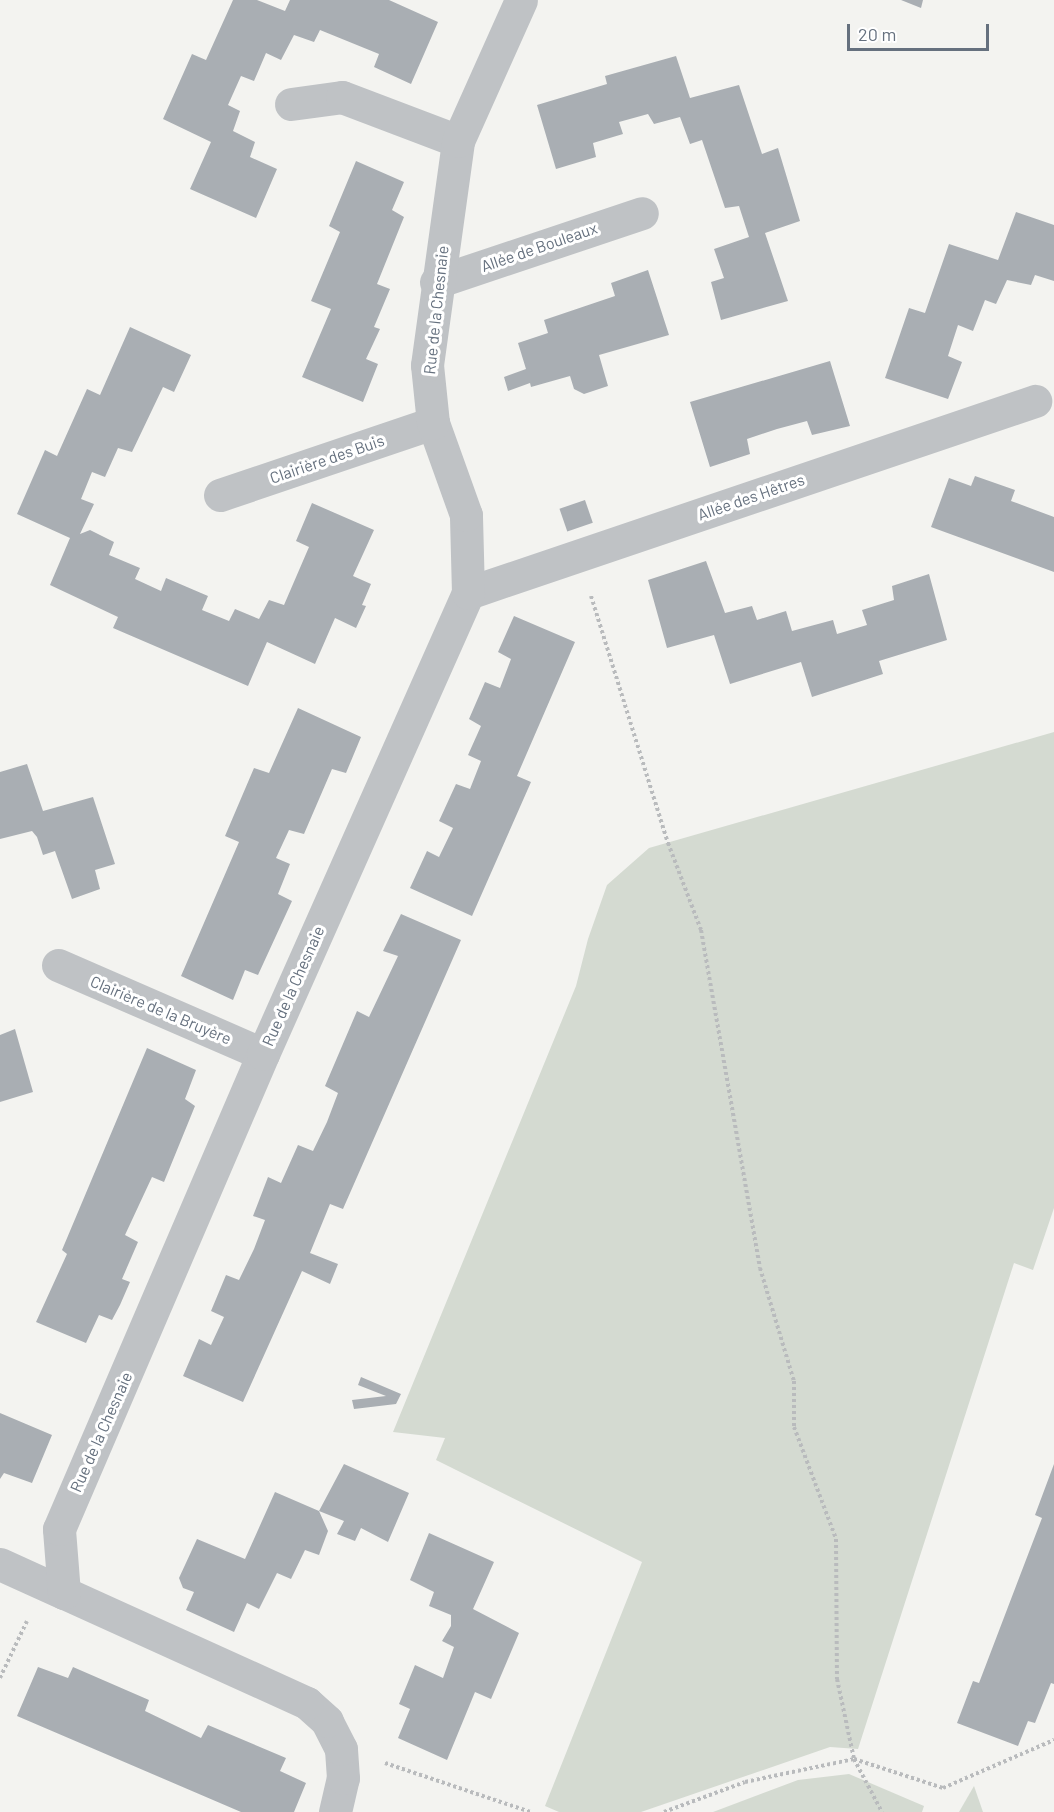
<!DOCTYPE html>
<html>
<head>
<meta charset="utf-8">
<style>
  body { margin:0 }
  #map { position:relative; width:1054px; height:1812px; overflow:hidden; background:#f3f3f0; font-family:Barlow,sans-serif }
  div>[style] { position:absolute }
  .green>* { inset:0; background:#d4dad1 }
  .building>* { inset:0; background:#a9aeb3; transform-origin:0 0 }
  .path>* { height:4px; margin-top:-2px; transform-origin:0; background:repeating-linear-gradient(90deg,#b9bbbd 0 3px,transparent 0 6px) }
  .minor>* { height:33px; margin:-16.5px; padding:0 16.5px; transform-origin:16.5px; border-radius:16.5px; background:#bfc2c5 }
  span { translate:-50% -50%; white-space:nowrap; text-align:center; line-height:1.15; -webkit-text-stroke:6px #fff; paint-order:stroke }
  .street-label { font-size:16px; color:#65707e }
  .scale { position:absolute; left:847px; top:24px; width:142px; height:27px; box-sizing:border-box; border:3px solid #65707e; border-top:0; padding-left:8px; font-size:18px; line-height:21px; white-space:nowrap; color:#65707e; -webkit-text-stroke:4px #fff; paint-order:stroke }
</style>
</head>
<body>
<div id="map">
  <div class="green">
    <div style="clip-path:polygon(1054px 732px,1054px 1208px,1033px 1270px,1014px 1263px,858px 1749px,830px 1747px,641px 1812px,559px 1812px,545px 1806px,642px 1562px,436px 1460px,445px 1438px,393px 1432px,576px 986px,588px 939px,607px 885px,649px 848px)"></div>
    <div style="clip-path:polygon(849px 1774px,924px 1806px,922px 1812px,713px 1812px,798px 1780px)"></div>
    <div style="clip-path:polygon(974px 1786px,983px 1812px,959px 1812px)"></div>
  </div>
  <div class="building">
    <div style="clip-path:polygon(233px 0,257px 0,285px 11px,290px 0,389px 0,438px 22px,411px 84px,374px 67px,379px 54px,320px 30px,314px 42px,294px 35px,281px 60px,266px 53px,254px 81px,241px 76px,228px 105px,240px 111px,233px 131px,255px 142px,250px 157px,277px 169px,256px 218px,190px 189px,211px 142px,163px 119px,192px 54px,206px 60px)"></div>
    <div style="clip-path:polygon(901px 0,923px 0,921px 8px)"></div>
    <div style="clip-path:polygon(676px 56px,690px 98px,739px 85px,762px 154px,778px 148px,800px 221px,765px 233px,788px 301px,721px 320px,711px 282px,724px 278px,714px 249px,749px 237px,739px 206px,725px 208px,702px 140px,690px 144px,680px 117px,654px 124px,648px 114px,619px 122px,623px 134px,593px 143px,596px 157px,556px 169px,537px 105px,607px 84px,605px 76px)"></div>
    <div style="clip-path:polygon(356px 161px,404px 182px,392px 210px,404px 217px,377px 284px,390px 289px,374px 327px,380px 329px,366px 359px,378px 364px,363px 402px,302px 377px,331px 309px,311px 301px,340px 232px,329px 226px)"></div>
    <div style="clip-path:polygon(1016px 212px,1054px 225px,1054px 281px,1035px 275px,1031px 285px,1007px 280px,996px 304px,985px 300px,973px 331px,958px 325px,948px 356px,962px 362px,948px 399px,885px 378px,909px 308px,925px 313px,949px 244px,998px 260px)"></div>
    <div style="clip-path:polygon(648px 270px,669px 335px,599px 355px,608px 386px,584px 394px,574px 389px,570px 376px,531px 387px,530px 383px,508px 391px,504px 377px,526px 369px,518px 343px,548px 333px,544px 320px,615px 296px,611px 283px)"></div>
    <div style="clip-path:polygon(130px 327px,191px 355px,174px 392px,163px 387px,132px 452px,118px 448px,105px 477px,92px 472px,81px 499px,94px 504px,80px 534px,90px 530px,114px 542px,109px 555px,140px 568px,135px 579px,161px 591px,166px 578px,208px 596px,202px 610px,229px 621px,235px 609px,259px 619px,269px 600px,284px 605px,309px 547px,296px 541px,312px 503px,374px 530px,353px 576px,371px 584px,362px 605px,366px 606px,356px 628px,335px 618px,315px 664px,267px 642px,248px 686px,113px 628px,118px 617px,50px 585px,70px 538px,17px 514px,45px 450px,57px 456px,87px 389px,100px 395px)"></div>
    <div style="clip-path:polygon(830px 361px,850px 426px,812px 435px,807px 421px,777px 429px,747px 439px,750px 454px,710px 467px,690px 402px)"></div>
    <div style="clip-path:polygon(975px 476px,1015px 490px,1011px 501px,1054px 517px,1054px 572px,931px 527px,949px 478px,971px 486px)"></div>
    <div style="left:585px;top:500px;width:24px;height:27px;rotate:71deg"></div>
    <div style="clip-path:polygon(706px 561px,725px 613px,752px 606px,757px 620px,786px 611px,792px 631px,833px 620px,837px 634px,867px 625px,862px 610px,894px 600px,892px 586px,929px 574px,947px 640px,879px 661px,883px 674px,812px 697px,801px 662px,730px 684px,714px 635px,667px 648px,648px 580px)"></div>
    <div style="clip-path:polygon(514px 616px,575px 642px,517px 776px,531px 782px,472px 916px,410px 888px,427px 851px,439px 857px,453px 828px,439px 821px,456px 784px,470px 789px,481px 761px,468px 755px,481px 726px,469px 719px,485px 682px,500px 688px,511px 659px,498px 652px)"></div>
    <div style="clip-path:polygon(298px 708px,361px 737px,346px 773px,332px 769px,304px 834px,289px 830px,276px 858px,290px 864px,278px 894px,292px 901px,258px 975px,245px 970px,233px 1000px,181px 976px,239px 842px,225px 836px,254px 768px,269px 773px)"></div>
    <div style="clip-path:polygon(27px 764px,43px 811px,93px 797px,115px 864px,95px 870px,100px 889px,72px 899px,55px 851px,43px 855px,37px 837px,32px 831px,0 839px,0 772px)"></div>
    <div style="clip-path:polygon(401px 914px,461px 940px,343px 1209px,330px 1204px,310px 1253px,338px 1264px,330px 1284px,302px 1271px,243px 1402px,183px 1376px,199px 1339px,211px 1345px,224px 1317px,211px 1311px,226px 1275px,239px 1280px,254px 1249px,265px 1220px,253px 1216px,268px 1177px,281px 1183px,298px 1145px,313px 1151px,327px 1122px,338px 1093px,325px 1086px,357px 1011px,369px 1017px,398px 956px,383px 951px)"></div>
    <div style="clip-path:polygon(15px 1029px,33px 1092px,0 1102px,0 1035px)"></div>
    <div style="clip-path:polygon(147px 1048px,196px 1070px,185px 1099px,195px 1106px,164px 1182px,152px 1177px,125px 1235px,138px 1242px,122px 1279px,130px 1282px,120px 1305px,112px 1320px,99px 1315px,86px 1343px,36px 1322px,67px 1254px,62px 1250px)"></div>
    <div style="clip-path:polygon(361px 1377px,401px 1394px,396px 1404px,354px 1409px,352px 1400px,386px 1396px,358px 1385px)"></div>
    <div style="clip-path:polygon(0 1413px,52px 1435px,32px 1483px,4px 1473px,0 1479px)"></div>
    <div style="clip-path:polygon(344px 1464px,409px 1493px,388px 1542px,361px 1528px,355px 1541px,337px 1534px,344px 1521px,319px 1511px)"></div>
    <div style="clip-path:polygon(1054px 1464px,1054px 1684px,1051px 1683px,1035px 1723px,1028px 1721px,1018px 1746px,957px 1723px,973px 1681px,979px 1683px,1042px 1518px,1035px 1515px)"></div>
    <div style="clip-path:polygon(275px 1492px,319px 1511px,328px 1531px,319px 1555px,305px 1550px,291px 1579px,277px 1573px,259px 1609px,247px 1603px,234px 1632px,186px 1610px,194px 1592px,183px 1588px,179px 1578px,197px 1539px,245px 1559px)"></div>
    <div style="clip-path:polygon(429px 1533px,494px 1562px,473px 1609px,519px 1633px,491px 1699px,475px 1692px,447px 1760px,398px 1738px,410px 1709px,399px 1704px,415px 1665px,443px 1678px,454px 1647px,442px 1641px,451px 1626px,451px 1615px,429px 1606px,434px 1592px,410px 1580px)"></div>
    <div style="clip-path:polygon(38px 1667px,68px 1678px,73px 1667px,149px 1700px,145px 1711px,201px 1738px,208px 1725px,286px 1758px,280px 1771px,306px 1783px,294px 1812px,241px 1812px,17px 1716px)"></div>
  </div>
  <div class="path">
    <div style="left:591px;top:596px;width:259px;rotate:72.7deg"></div>
    <div style="left:668px;top:843px;width:93px;rotate:69.2deg"></div>
    <div style="left:701px;top:930px;width:343px;rotate:80.1deg"></div>
    <div style="left:760px;top:1268px;width:118px;rotate:73.3deg"></div>
    <div style="left:794px;top:1381px;width:46px;rotate:90deg"></div>
    <div style="left:794px;top:1427px;width:120px;rotate:69.4deg"></div>
    <div style="left:836px;top:1539px;width:140px;rotate:89.6deg"></div>
    <div style="left:837px;top:1679px;width:82px;rotate:78deg"></div>
    <div style="left:854px;top:1759px;width:94px;rotate:18deg"></div>
    <div style="left:943px;top:1788px;width:121px;rotate:-23.4deg"></div>
    <div style="left:0;top:1678px;width:63px;rotate:-64.7deg"></div>
    <div style="left:385px;top:1763px;width:154px;rotate:18.6deg"></div>
    <div style="left:664px;top:1812px;width:86px;rotate:-20.3deg"></div>
    <div style="left:745px;top:1782px;width:111px;rotate:-11.9deg"></div>
    <div style="left:854px;top:1759px;width:60px;rotate:62.2deg"></div>
  </div>
  <div class="minor">
    <div style="left:291px;top:104px;width:51px;rotate:-7.8deg"></div>
    <div style="left:342px;top:97px;width:124px;rotate:20.8deg"></div>
    <div style="left:436px;top:282px;width:217px;rotate:-18.5deg"></div>
    <div style="left:220px;top:495px;width:225px;rotate:-18.7deg"></div>
    <div style="left:468px;top:593px;width:599px;rotate:-18.71deg"></div>
    <div style="left:58px;top:965px;width:223px;rotate:23.5deg"></div>
    <div style="left:0;top:1564px;width:70px;rotate:24.4deg"></div>
    <div style="left:335px;top:1812px;width:35px;rotate:-77deg"></div>
    <div style="left:343px;top:1778px;width:29px;rotate:-94deg"></div>
    <div style="left:341px;top:1749px;width:31px;rotate:-117deg"></div>
    <div style="left:327px;top:1721px;width:27px;rotate:-138deg"></div>
    <div style="left:307px;top:1703px;width:267px;rotate:-155.6deg"></div>
    <div style="left:64px;top:1593px;width:64px;rotate:-94.5deg"></div>
    <div style="left:59px;top:1529px;width:517px;rotate:-66.76deg"></div>
    <div style="left:263px;top:1054px;width:505px;rotate:-66.03deg"></div>
    <div style="left:468px;top:593px;width:78px;rotate:-91.5deg"></div>
    <div style="left:466px;top:515px;width:98px;rotate:-109.7deg"></div>
    <div style="left:433px;top:423px;width:58px;rotate:-95.9deg"></div>
    <div style="left:427px;top:365px;width:226px;rotate:-82.1deg"></div>
    <div style="left:458px;top:141px;width:154px;rotate:-65.9deg"></div>
  </div>
  <div class="street-label">
    <span style="left:539px;top:247px;rotate:-19deg">Allée de Bouleaux</span>
    <span style="left:436px;top:310px;rotate:-84deg">Rue de la Chesnaie</span>
    <span style="left:327px;top:459px;rotate:-19deg">Clairière des Buis</span>
    <span style="left:751px;top:497px;rotate:-19deg">Allée des Hêtres</span>
    <span style="left:293px;top:986px;rotate:-66deg">Rue de la Chesnaie</span>
    <span style="left:161px;top:1010px;rotate:23deg">Clairière de la Bruyère</span>
    <span style="left:101px;top:1432px;rotate:-66deg">Rue de la Chesnaie</span>
  </div>
  <div class="scale">20 m</div>
</div>
</body>
</html>
